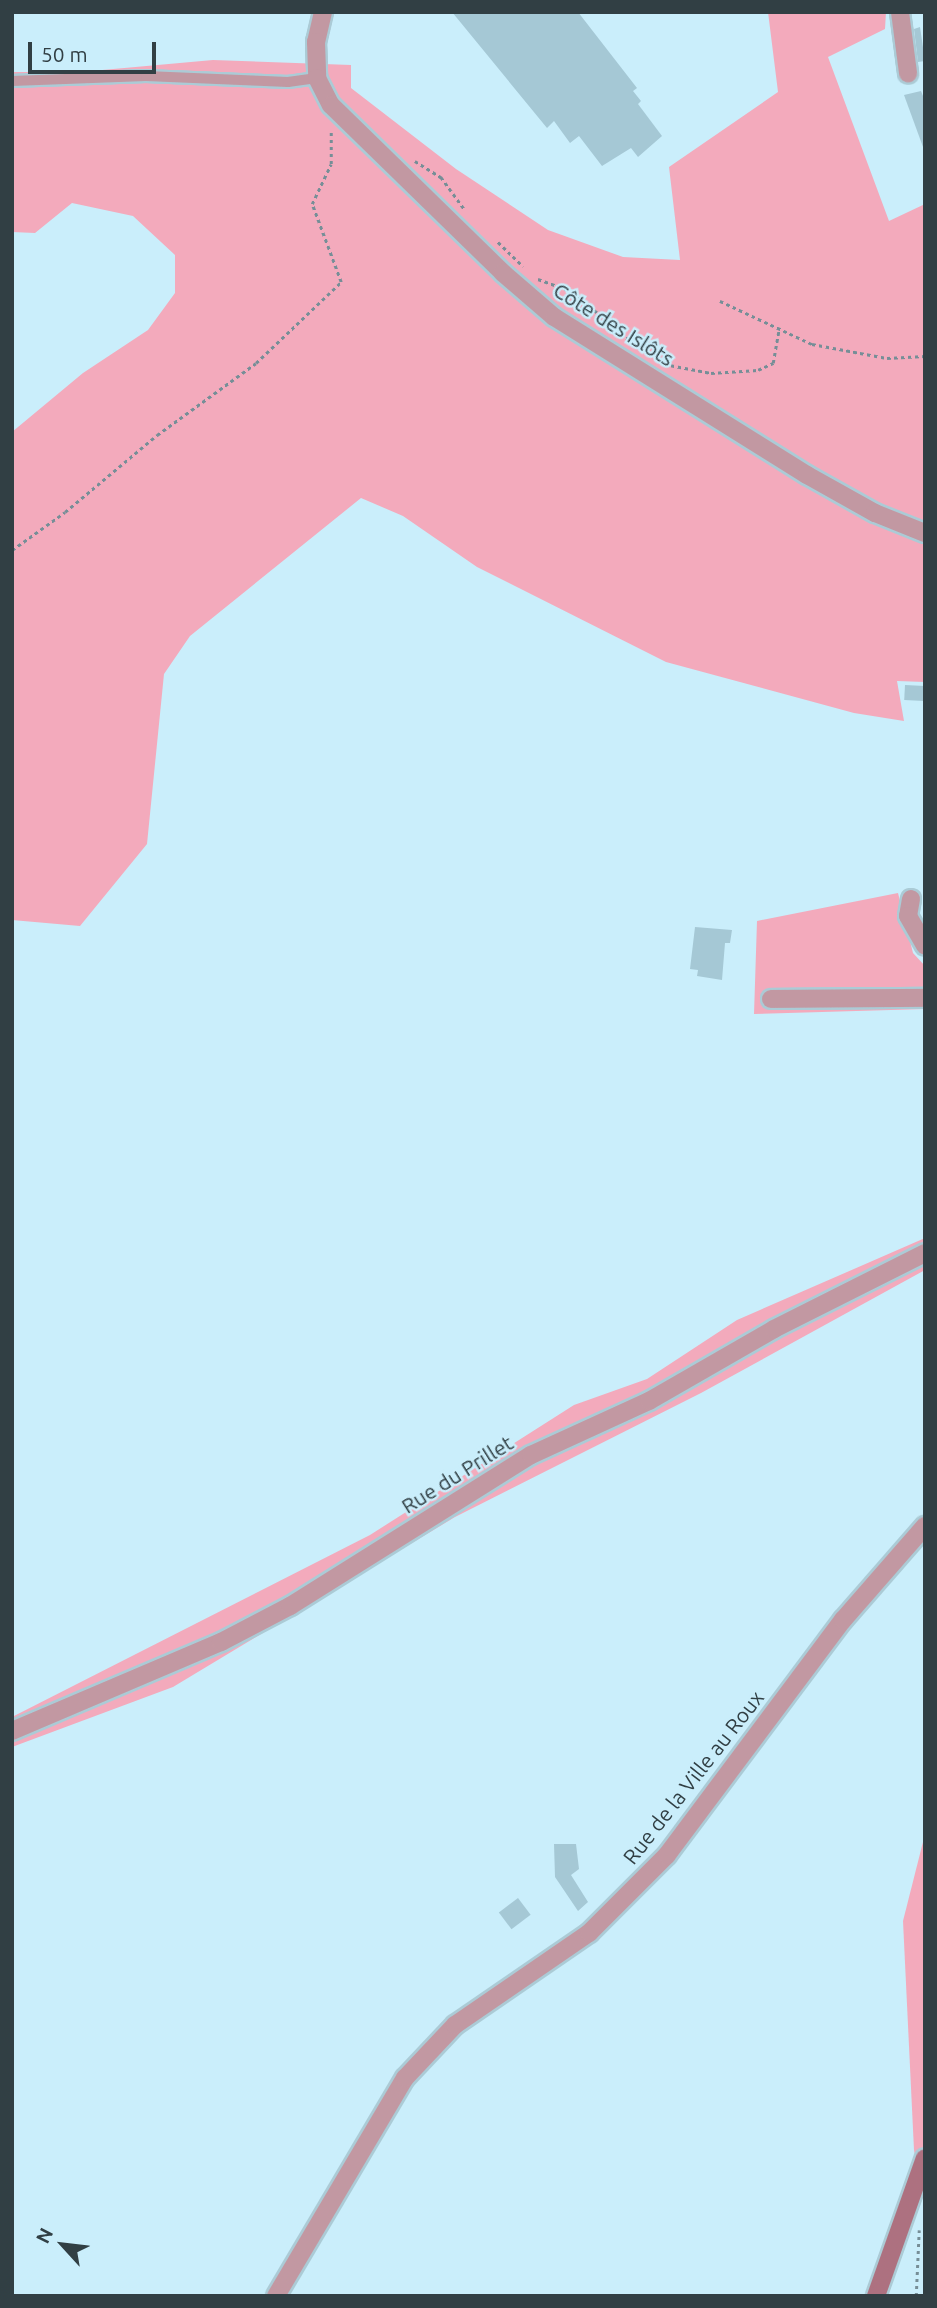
<!DOCTYPE html>
<html>
<head>
<meta charset="utf-8">
<style>
  body { margin:0 }
  #map { position:relative; width:937px; height:2308px; overflow:hidden; background:#caeefb; font-family:Ubuntu,sans-serif }
  div>[style] { position:absolute }
  .green>* { inset:0; background:#f3aabc }
  .building>* { inset:0; background:#a5c8d5; transform-origin:0 0 }
  .path>* { height:2.5px; margin-top:-1.25px; transform-origin:0; background:repeating-linear-gradient(90deg,#768e97 0 3.5px,transparent 0 7px) }
  .roads { filter:drop-shadow(2px 0 #abcbd6) drop-shadow(-2px 0 #abcbd6) drop-shadow(0 2px #abcbd6) drop-shadow(0 -2px #abcbd6) }
  .service>* { height:10px; margin:-5px; padding:0 5px; transform-origin:5px; border-radius:5px; background:#c298a2 }
  .minor>* { height:18px; margin:-9px; padding:0 9px; transform-origin:9px; border-radius:9px; background:#c298a2 }
  .tertiary>* { height:18px; margin:-9px; padding:0 9px; transform-origin:9px; border-radius:9px; background:#c298a2 }
  .secondary>* { height:18px; margin:-9px; padding:0 9px; transform-origin:9px; border-radius:9px; background:#ad7180 }
  span { translate:-50% -50%; white-space:nowrap; text-align:center; line-height:1.15; -webkit-text-stroke:5px #caeefb; paint-order:stroke }
  .street-label { font-size:21px; color:#313f44 }
  .frame { position:absolute; inset:0; border:14px solid #313f44; pointer-events:none }
  .north { position:absolute; left:28px; top:2210px; width:70px; height:70px; -webkit-text-stroke:5px #caeefb; paint-order:stroke; rotate:297deg; font-size:19px; font-weight:700; line-height:28px; text-align:center; color:#313f44 }
  .north::after { content:''; display:block; margin:auto; width:24px; height:32px; background:#313f44; clip-path:polygon(50% 0,100% 100%,50% 72%,0 100%) }
  .scale { position:absolute; left:28px; top:42px; width:128px; height:32px; box-sizing:border-box; border:4px solid #313f44; border-top:0; padding-left:9px; font-size:21px; line-height:24px; white-space:nowrap; color:#313f44; -webkit-text-stroke:5px #caeefb; paint-order:stroke }
</style>
</head>
<body>
<div id="map">
  <div class="green">
    <div style="clip-path:polygon(768px 12px,886px 12px,885px 29px,828px 57px,889px 221px,925px 204px,925px 682px,897px 681px,904px 721px,854px 713px,666px 662px,477px 567px,403px 516px,361px 498px,190px 636px,164px 674px,147px 844px,80px 926px,12px 920px,12px 432px,83px 373px,148px 330px,175px 293px,175px 255px,133px 216px,72px 203px,35px 233px,12px 232px,12px 72px,80px 72px,213px 60px,351px 65px,351px 88px,456px 169px,548px 230px,623px 257px,680px 260px,669px 167px,778px 92px)"></div>
    <div style="clip-path:polygon(898px 893px,913px 953px,925px 966px,925px 1009px,754px 1014px,757px 921px)"></div>
    <div style="clip-path:polygon(925px 1238px,925px 1270px,701px 1393px,455px 1517px,173px 1687px,12px 1747px,12px 1717px,370px 1535px,574px 1405px,647px 1379px,737px 1320px)"></div>
    <div style="clip-path:polygon(925px 1834px,925px 2209px,914px 2150px,903px 1921px)"></div>
  </div>
  <div class="building">
    <div style="clip-path:polygon(452px 12px,578px 12px,637px 88px,633px 91px,641px 101px,638px 104px,662px 136px,638px 157px,631px 148px,602px 166px,579px 136px,570px 143px,554px 121px,547px 128px)"></div>
    <div style="clip-path:polygon(920px 27px,925px 61px,918px 62px,914px 29px)"></div>
    <div style="clip-path:polygon(921px 91px,925px 101px,923px 147px,904px 95px)"></div>
    <div style="left:905px;top:685px;width:20px;height:15px;rotate:3deg"></div>
    <div style="clip-path:polygon(695px 927px,732px 930px,730px 943px,725px 943px,722px 980px,697px 976px,698px 970px,690px 969px)"></div>
    <div style="clip-path:polygon(554px 1844px,576px 1844px,579px 1869px,571px 1875px,588px 1902px,578px 1911px,555px 1877px)"></div>
    <div style="left:518px;top:1898px;width:21px;height:24px;rotate:53deg"></div>
  </div>
  <div class="path">
    <div style="left:415px;top:161px;width:31px;rotate:32deg"></div>
    <div style="left:441px;top:177px;width:39px;rotate:54deg"></div>
    <div style="left:498px;top:242px;width:35px;rotate:44deg"></div>
    <div style="left:538px;top:279px;width:37px;rotate:20deg"></div>
    <div style="left:573px;top:292px;width:82px;rotate:40.5deg"></div>
    <div style="left:720px;top:301px;width:102px;rotate:25.1deg"></div>
    <div style="left:812px;top:344px;width:76px;rotate:10.6deg"></div>
    <div style="left:887px;top:358px;width:38px;rotate:-3deg"></div>
    <div style="left:664px;top:364px;width:48px;rotate:10.8deg"></div>
    <div style="left:711px;top:373px;width:47px;rotate:-3.7deg"></div>
    <div style="left:758px;top:370px;width:17px;rotate:-25deg"></div>
    <div style="left:773px;top:363px;width:36px;rotate:-80deg"></div>
    <div style="left:12px;top:550px;width:65px;rotate:-35.6deg"></div>
    <div style="left:65px;top:512px;width:120px;rotate:-39.9deg"></div>
    <div style="left:157px;top:435px;width:122px;rotate:-36deg"></div>
    <div style="left:256px;top:363px;width:117px;rotate:-43.6deg"></div>
    <div style="left:341px;top:282px;width:83px;rotate:-110.4deg"></div>
    <div style="left:312px;top:204px;width:44px;rotate:-64.6deg"></div>
    <div style="left:331px;top:164px;width:33px;rotate:-90deg"></div>
    <div style="left:916px;top:2296px;width:66px;rotate:-87.4deg"></div>
  </div>
  <div class="roads">
    <div class="service">
      <div style="left:12px;top:81px;width:134px;rotate:-2.1deg"></div>
      <div style="left:146px;top:76px;width:142px;rotate:2.4deg"></div>
      <div style="left:288px;top:82px;width:29px;rotate:-8deg"></div>
    </div>
    <div class="minor">
      <div style="left:900px;top:12px;width:62px;rotate:82.5deg"></div>
      <div style="left:911px;top:899px;width:17px;rotate:100deg"></div>
      <div style="left:908px;top:916px;width:34px;rotate:60deg"></div>
      <div style="left:771px;top:999px;width:154px;rotate:-0.4deg"></div>
      <div style="left:12px;top:1731px;width:227px;rotate:-23.1deg"></div>
      <div style="left:221px;top:1642px;width:78px;rotate:-27.6deg"></div>
      <div style="left:290px;top:1606px;width:284px;rotate:-32.1deg"></div>
      <div style="left:531px;top:1455px;width:130px;rotate:-24.6deg"></div>
      <div style="left:649px;top:1401px;width:144px;rotate:-29.9deg"></div>
      <div style="left:774px;top:1329px;width:169px;rotate:-26.7deg"></div>
      <div style="left:276px;top:2296px;width:253px;rotate:-59.4deg"></div>
      <div style="left:405px;top:2078px;width:73px;rotate:-46.7deg"></div>
      <div style="left:455px;top:2025px;width:163px;rotate:-34.5deg"></div>
      <div style="left:589px;top:1933px;width:110px;rotate:-45deg"></div>
      <div style="left:667px;top:1855px;width:294px;rotate:-53.2deg"></div>
      <div style="left:843px;top:1620px;width:125px;rotate:-48.9deg"></div>
    </div>
    <div class="tertiary">
      <div style="left:323px;top:12px;width:31px;rotate:103deg"></div>
      <div style="left:316px;top:42px;width:36px;rotate:88deg"></div>
      <div style="left:317px;top:78px;width:30px;rotate:63deg"></div>
      <div style="left:331px;top:105px;width:240px;rotate:44.3deg"></div>
      <div style="left:503px;top:273px;width:67px;rotate:40.8deg"></div>
      <div style="left:554px;top:317px;width:298px;rotate:32deg"></div>
      <div style="left:807px;top:475px;width:78px;rotate:29.2deg"></div>
      <div style="left:875px;top:513px;width:54px;rotate:21.8deg"></div>
    </div>
    <div class="secondary">
      <div style="left:876px;top:2296px;width:146px;rotate:-70.5deg"></div>
    </div>
  </div>
  <div class="street-label">
    <span style="left:614px;top:324px;rotate:32deg">Côte des Islôts</span>
    <span style="left:457px;top:1474px;rotate:-32deg">Rue du Prillet</span>
    <span style="left:693px;top:1777px;rotate:-52deg">Rue de la Ville au Roux</span>
  </div>
  <div class="frame"></div>
  <div class="north">N</div>
  <div class="scale">50 m</div>
</div>
</body>
</html>
